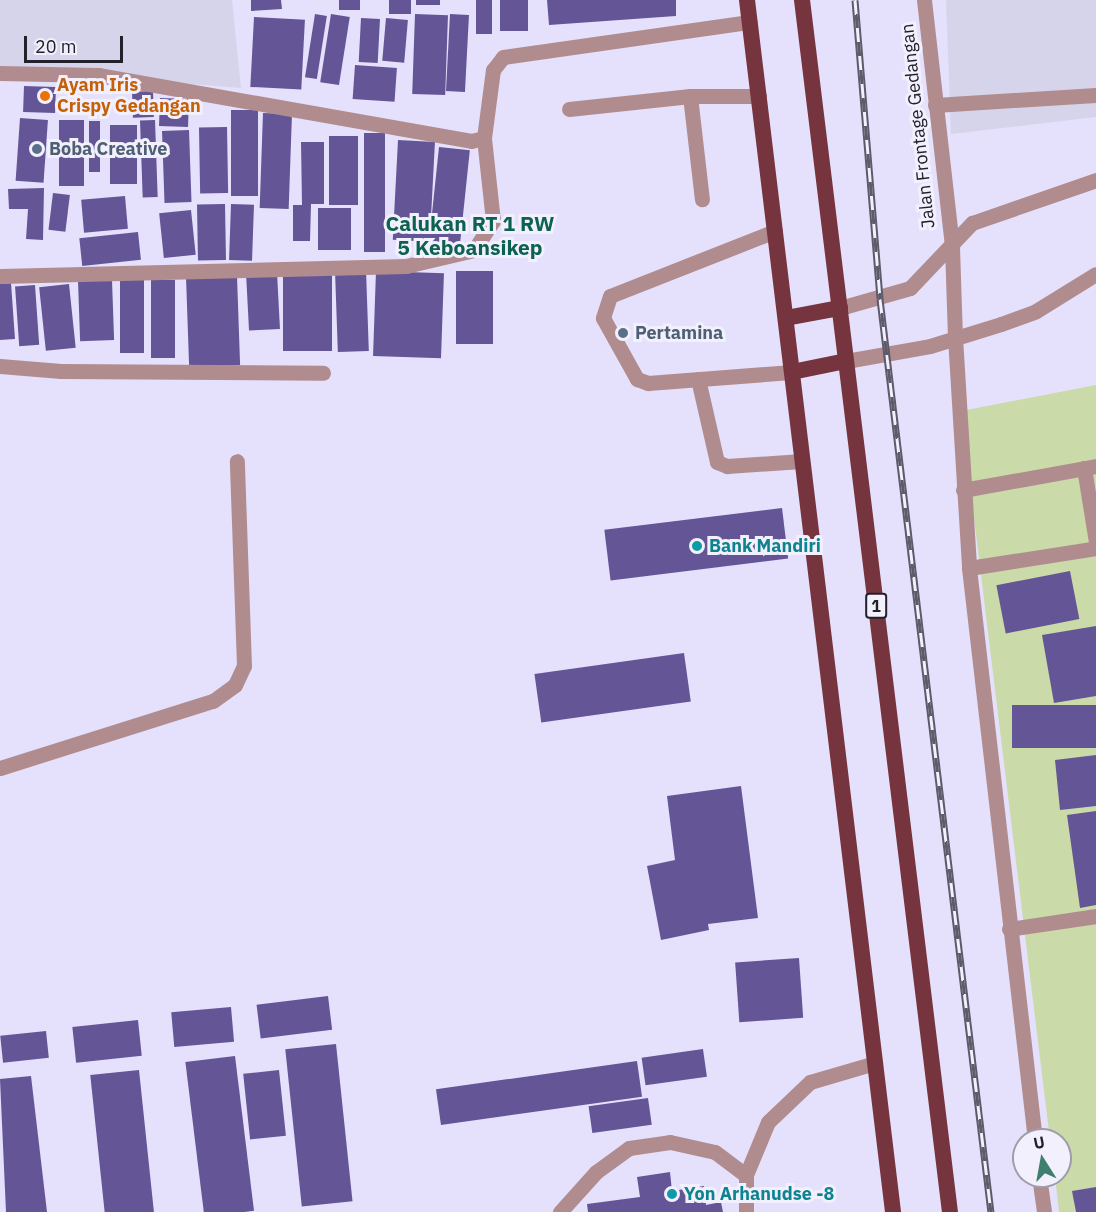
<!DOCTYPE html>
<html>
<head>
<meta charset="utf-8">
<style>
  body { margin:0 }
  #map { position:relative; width:1096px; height:1212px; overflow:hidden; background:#e5e1fd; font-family:"IBM Plex Sans",sans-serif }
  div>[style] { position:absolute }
  .industrial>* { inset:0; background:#d6d4ea }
  .green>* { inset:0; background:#cbdaa9 }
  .building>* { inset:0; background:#645596; transform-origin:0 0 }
  .service>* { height:15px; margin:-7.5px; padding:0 7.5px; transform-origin:7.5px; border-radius:7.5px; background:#b18c8f }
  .minor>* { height:15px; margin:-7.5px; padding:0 7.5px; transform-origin:7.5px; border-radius:7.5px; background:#b18c8f }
  .tertiary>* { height:15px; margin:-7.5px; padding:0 7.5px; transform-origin:7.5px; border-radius:7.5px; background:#b18c8f }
  .trunk>* { height:16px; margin:-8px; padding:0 8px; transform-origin:8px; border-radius:8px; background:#76343e }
  .rail>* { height:7px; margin-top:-3.5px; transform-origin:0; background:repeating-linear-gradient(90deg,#f2f0fc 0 14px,#5d5a69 0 28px); box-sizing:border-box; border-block:2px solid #5d5a69 }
  .dots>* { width:16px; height:16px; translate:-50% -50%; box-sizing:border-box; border:3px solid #f2f0fc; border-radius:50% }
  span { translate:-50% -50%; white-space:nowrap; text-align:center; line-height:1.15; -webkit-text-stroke:6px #f2f0fc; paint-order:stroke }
  .shield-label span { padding:2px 4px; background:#f2f0fc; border:2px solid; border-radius:4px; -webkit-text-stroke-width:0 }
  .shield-label { font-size:16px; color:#22202a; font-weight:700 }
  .food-label { font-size:18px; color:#c56008; font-weight:700 }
  .left { translate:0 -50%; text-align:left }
  .street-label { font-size:18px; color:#22202a }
  .service-label { font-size:18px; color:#4e5e75; font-weight:700 }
  .culture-label { font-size:18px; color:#0d838f; font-weight:700 }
  .quarter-label { font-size:21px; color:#0d6150; font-weight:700 }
  .north { position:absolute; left:1012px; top:1128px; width:60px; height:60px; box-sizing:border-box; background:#f2f0fc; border:2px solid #9f9da8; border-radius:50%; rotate:349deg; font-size:16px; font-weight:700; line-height:24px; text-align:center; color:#22202a }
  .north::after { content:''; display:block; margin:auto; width:21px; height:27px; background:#3e7f6e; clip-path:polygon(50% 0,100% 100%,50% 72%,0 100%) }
  .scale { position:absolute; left:24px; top:36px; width:99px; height:27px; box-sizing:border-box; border:3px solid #22202a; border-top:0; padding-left:8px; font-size:18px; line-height:21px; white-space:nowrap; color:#22202a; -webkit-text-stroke:4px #f2f0fc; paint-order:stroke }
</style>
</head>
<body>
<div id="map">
  <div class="industrial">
    <div style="clip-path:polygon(0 0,232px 0,241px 88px,0 69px)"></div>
    <div style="clip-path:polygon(946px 0,1096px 0,1096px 117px,951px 134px)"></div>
  </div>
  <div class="green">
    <div style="clip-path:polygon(1096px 385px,1096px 1212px,1059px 1212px,1055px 1176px,1060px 1176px,1060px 1140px,1050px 1140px,961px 411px)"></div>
  </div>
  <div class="building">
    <div style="clip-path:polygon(251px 0,281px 0,282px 9px,251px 11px)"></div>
    <div style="left:339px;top:0;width:21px;height:10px"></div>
    <div style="left:389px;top:0;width:22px;height:14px"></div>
    <div style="left:416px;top:0;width:24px;height:5px"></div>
    <div style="left:476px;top:0;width:16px;height:34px"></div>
    <div style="left:500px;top:0;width:28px;height:31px"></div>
    <div style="clip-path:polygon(547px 0,676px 0,676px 16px,549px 25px)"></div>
    <div style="left:315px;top:14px;width:12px;height:64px;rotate:9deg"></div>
    <div style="left:331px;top:14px;width:19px;height:69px;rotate:9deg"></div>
    <div style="left:415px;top:14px;width:33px;height:80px;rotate:2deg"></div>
    <div style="left:450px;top:14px;width:19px;height:77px;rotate:3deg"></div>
    <div style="left:254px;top:17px;width:51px;height:70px;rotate:3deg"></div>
    <div style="left:361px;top:18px;width:19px;height:44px;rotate:3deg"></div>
    <div style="left:386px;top:18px;width:22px;height:43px;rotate:5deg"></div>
    <div style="left:355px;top:65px;width:42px;height:34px;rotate:4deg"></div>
    <div style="left:24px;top:86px;width:32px;height:26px;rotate:2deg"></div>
    <div style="left:153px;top:91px;width:26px;height:21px;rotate:88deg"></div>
    <div style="left:160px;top:98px;width:29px;height:28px;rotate:2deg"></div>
    <div style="left:231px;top:110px;width:27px;height:86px"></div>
    <div style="left:263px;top:113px;width:29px;height:95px;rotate:2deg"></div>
    <div style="left:20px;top:118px;width:28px;height:63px;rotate:4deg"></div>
    <div style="left:59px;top:120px;width:25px;height:66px"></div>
    <div style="left:155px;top:120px;width:77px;height:15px;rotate:88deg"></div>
    <div style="left:89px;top:121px;width:11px;height:51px"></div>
    <div style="left:137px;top:125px;width:59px;height:27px;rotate:90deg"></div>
    <div style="left:227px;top:127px;width:66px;height:28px;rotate:89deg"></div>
    <div style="left:189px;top:130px;width:72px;height:27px;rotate:88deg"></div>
    <div style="left:364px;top:133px;width:21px;height:119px"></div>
    <div style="left:329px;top:136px;width:29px;height:69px"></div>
    <div style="left:398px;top:140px;width:37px;height:100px;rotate:3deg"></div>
    <div style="clip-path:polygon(301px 142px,324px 142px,324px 204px,311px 204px,310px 241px,293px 241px,293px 205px,302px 205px)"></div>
    <div style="left:439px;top:147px;width:31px;height:95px;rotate:6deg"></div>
    <div style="clip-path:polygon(44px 188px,43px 240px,26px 239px,28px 209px,9px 209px,8px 189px)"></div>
    <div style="left:53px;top:193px;width:17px;height:37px;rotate:7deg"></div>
    <div style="left:125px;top:196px;width:33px;height:44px;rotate:85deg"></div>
    <div style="left:225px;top:204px;width:56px;height:28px;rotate:89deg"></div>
    <div style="left:231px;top:204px;width:23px;height:56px;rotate:2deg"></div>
    <div style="left:318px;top:208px;width:33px;height:42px"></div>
    <div style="left:191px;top:210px;width:45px;height:32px;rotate:84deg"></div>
    <div style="left:138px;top:232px;width:28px;height:59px;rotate:84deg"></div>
    <div style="left:366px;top:270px;width:81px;height:31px;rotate:88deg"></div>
    <div style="left:376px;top:271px;width:68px;height:85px;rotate:2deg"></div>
    <div style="left:456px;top:271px;width:37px;height:73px"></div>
    <div style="left:277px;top:272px;width:57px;height:31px;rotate:87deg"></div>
    <div style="left:283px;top:273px;width:49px;height:78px"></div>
    <div style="left:237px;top:276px;width:89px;height:51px;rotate:88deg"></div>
    <div style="left:120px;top:279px;width:24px;height:74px"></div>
    <div style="left:112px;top:280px;width:60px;height:34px;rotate:88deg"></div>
    <div style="left:151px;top:280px;width:24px;height:78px"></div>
    <div style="clip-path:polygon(11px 283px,15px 339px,0 340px,0 284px)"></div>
    <div style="left:69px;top:284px;width:64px;height:30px;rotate:84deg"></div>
    <div style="left:35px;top:285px;width:60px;height:20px;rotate:86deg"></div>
    <div style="left:782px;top:508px;width:51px;height:179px;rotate:83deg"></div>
    <div style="left:1070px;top:571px;width:49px;height:75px;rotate:79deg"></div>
    <div style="clip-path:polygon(1096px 626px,1096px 696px,1054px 703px,1042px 635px)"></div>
    <div style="left:684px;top:653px;width:49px;height:151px;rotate:82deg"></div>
    <div style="left:1096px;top:705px;width:43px;height:84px;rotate:90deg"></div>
    <div style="clip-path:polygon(1096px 755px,1096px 806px,1060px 810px,1055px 760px)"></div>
    <div style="clip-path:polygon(741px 786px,758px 918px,708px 924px,709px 930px,661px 940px,647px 866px,675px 860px,667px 796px)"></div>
    <div style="clip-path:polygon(1096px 811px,1096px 905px,1080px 908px,1067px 815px)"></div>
    <div style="left:799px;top:958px;width:60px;height:64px;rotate:86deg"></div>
    <div style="left:328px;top:996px;width:34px;height:72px;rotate:83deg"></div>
    <div style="left:231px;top:1007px;width:35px;height:60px;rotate:85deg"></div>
    <div style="left:138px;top:1020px;width:36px;height:66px;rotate:84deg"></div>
    <div style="left:46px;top:1031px;width:27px;height:46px;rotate:84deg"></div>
    <div style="left:336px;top:1044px;width:158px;height:51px;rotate:84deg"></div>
    <div style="left:703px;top:1049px;width:28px;height:62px;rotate:82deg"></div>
    <div style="left:235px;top:1056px;width:156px;height:50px;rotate:83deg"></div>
    <div style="left:637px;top:1061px;width:36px;height:203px;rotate:82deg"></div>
    <div style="left:139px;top:1070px;width:143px;height:49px;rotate:84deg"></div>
    <div style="left:279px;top:1070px;width:66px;height:36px;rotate:84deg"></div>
    <div style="clip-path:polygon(31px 1076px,47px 1212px,6px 1212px,0 1079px)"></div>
    <div style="left:648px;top:1098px;width:27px;height:60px;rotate:82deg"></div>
    <div style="clip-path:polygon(670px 1172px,672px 1191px,704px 1186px,706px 1205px,721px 1202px,723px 1212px,588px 1212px,587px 1204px,640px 1197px,637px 1177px)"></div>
    <div style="clip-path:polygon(1096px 1187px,1096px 1212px,1076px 1212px,1072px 1191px)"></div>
  </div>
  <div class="service">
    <div style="left:690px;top:96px;width:104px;rotate:83.4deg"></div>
    <div style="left:935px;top:105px;width:161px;rotate:-3.6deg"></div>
    <div style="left:569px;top:109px;width:122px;rotate:-6.1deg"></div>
    <div style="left:690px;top:96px;width:69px"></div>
    <div style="left:775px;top:231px;width:177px;rotate:158.5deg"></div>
    <div style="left:610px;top:296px;width:23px;rotate:108deg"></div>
    <div style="left:603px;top:318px;width:70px;rotate:60.9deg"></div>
    <div style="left:637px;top:379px;width:12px;rotate:20deg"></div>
    <div style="left:648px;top:383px;width:144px;rotate:-4.4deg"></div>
    <div style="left:0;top:366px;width:61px;rotate:4.7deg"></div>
    <div style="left:61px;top:371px;width:262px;rotate:0.4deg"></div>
    <div style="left:698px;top:379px;width:85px;rotate:77.1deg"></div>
    <div style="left:717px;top:462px;width:11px;rotate:22deg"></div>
    <div style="left:727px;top:466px;width:75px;rotate:-3.8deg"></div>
    <div style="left:1084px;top:468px;width:75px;rotate:80.8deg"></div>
    <div style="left:963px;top:490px;width:135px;rotate:-10.2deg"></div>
    <div style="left:969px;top:568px;width:129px;rotate:-8.9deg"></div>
    <div style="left:0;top:768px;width:223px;rotate:-17.5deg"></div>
    <div style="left:213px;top:701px;width:27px;rotate:-36deg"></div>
    <div style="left:235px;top:685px;width:21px;rotate:-65deg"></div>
    <div style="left:244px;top:666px;width:205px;rotate:-92deg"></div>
    <div style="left:1009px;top:929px;width:88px;rotate:-8.5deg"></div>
  </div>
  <div class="minor">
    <div style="left:0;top:73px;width:98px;rotate:1.2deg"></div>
    <div style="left:98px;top:75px;width:379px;rotate:10deg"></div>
    <div style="left:471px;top:141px;width:13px;rotate:-13deg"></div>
    <div style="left:0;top:276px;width:406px;rotate:-1.4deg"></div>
    <div style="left:406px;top:266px;width:70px;rotate:-13.2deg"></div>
    <div style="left:474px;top:250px;width:35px;rotate:-57deg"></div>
    <div style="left:493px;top:221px;width:83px;rotate:-96.2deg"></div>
    <div style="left:484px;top:138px;width:69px;rotate:-82.5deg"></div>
    <div style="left:493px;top:70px;width:16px;rotate:-52deg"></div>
    <div style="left:503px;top:57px;width:249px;rotate:-8.1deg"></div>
    <div style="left:955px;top:337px;width:231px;rotate:86.5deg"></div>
    <div style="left:969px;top:568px;width:576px;rotate:83.42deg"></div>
    <div style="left:1039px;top:1176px;width:36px;rotate:82deg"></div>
    <div style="left:560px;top:1212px;width:54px;rotate:-48deg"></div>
    <div style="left:596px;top:1172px;width:41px;rotate:-36deg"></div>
    <div style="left:629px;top:1148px;width:41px;rotate:-8.3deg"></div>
    <div style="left:670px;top:1142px;width:46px;rotate:12.5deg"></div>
    <div style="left:715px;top:1152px;width:39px;rotate:37deg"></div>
    <div style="left:746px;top:1212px;width:37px;rotate:-90deg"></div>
    <div style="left:746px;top:1175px;width:57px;rotate:-67.5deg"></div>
    <div style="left:768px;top:1122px;width:58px;rotate:-43.6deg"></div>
    <div style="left:810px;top:1082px;width:68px;rotate:-16.3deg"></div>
  </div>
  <div class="tertiary">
    <div style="left:924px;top:0;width:249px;rotate:83.5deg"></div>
    <div style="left:952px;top:247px;width:90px;rotate:88.1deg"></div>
    <div style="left:840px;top:308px;width:73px;rotate:-15.9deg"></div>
    <div style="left:910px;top:288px;width:90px;rotate:-46.4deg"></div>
    <div style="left:972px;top:223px;width:131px;rotate:-19.1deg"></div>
    <div style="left:846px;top:361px;width:85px;rotate:-10.1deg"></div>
    <div style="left:930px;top:346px;width:74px;rotate:-17.2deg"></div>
    <div style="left:1001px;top:324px;width:37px;rotate:-20deg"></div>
    <div style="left:1036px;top:311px;width:70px;rotate:-31.7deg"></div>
  </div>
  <div class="trunk">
    <div style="left:747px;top:0;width:1221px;rotate:83.13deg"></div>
    <div style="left:802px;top:0;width:1221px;rotate:83.04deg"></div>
    <div style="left:786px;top:318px;width:55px;rotate:-10.5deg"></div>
    <div style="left:792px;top:372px;width:55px;rotate:-11.5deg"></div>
  </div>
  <div class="rail">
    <div style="left:855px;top:0;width:300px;rotate:85.2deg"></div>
    <div style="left:880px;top:299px;width:920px;rotate:83.07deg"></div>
  </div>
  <div class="dots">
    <div style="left:45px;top:96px;background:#e8710a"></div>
    <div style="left:37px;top:149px;background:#5c6f8a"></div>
    <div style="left:623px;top:333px;background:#5c6f8a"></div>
    <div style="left:697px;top:546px;background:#0f9aa8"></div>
    <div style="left:672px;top:1194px;background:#0f9aa8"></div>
  </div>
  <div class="shield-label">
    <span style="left:876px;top:606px">1</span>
  </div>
  <div class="food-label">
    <span class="left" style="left:57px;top:96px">Ayam Iris<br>Crispy Gedangan</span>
  </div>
  <div class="street-label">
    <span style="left:918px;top:126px;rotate:-96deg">Jalan Frontage Gedangan</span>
  </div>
  <div class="service-label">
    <span class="left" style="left:49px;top:149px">Boba Creative</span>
    <span class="left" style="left:635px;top:333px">Pertamina</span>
  </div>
  <div class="culture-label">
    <span class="left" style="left:709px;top:546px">Bank Mandiri</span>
    <span class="left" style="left:684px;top:1194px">Yon Arhanudse -8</span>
  </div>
  <div class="quarter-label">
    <span style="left:470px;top:235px">Calukan RT 1 RW<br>5 Keboansikep</span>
  </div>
  <div class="north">U</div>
  <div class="scale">20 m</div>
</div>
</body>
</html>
